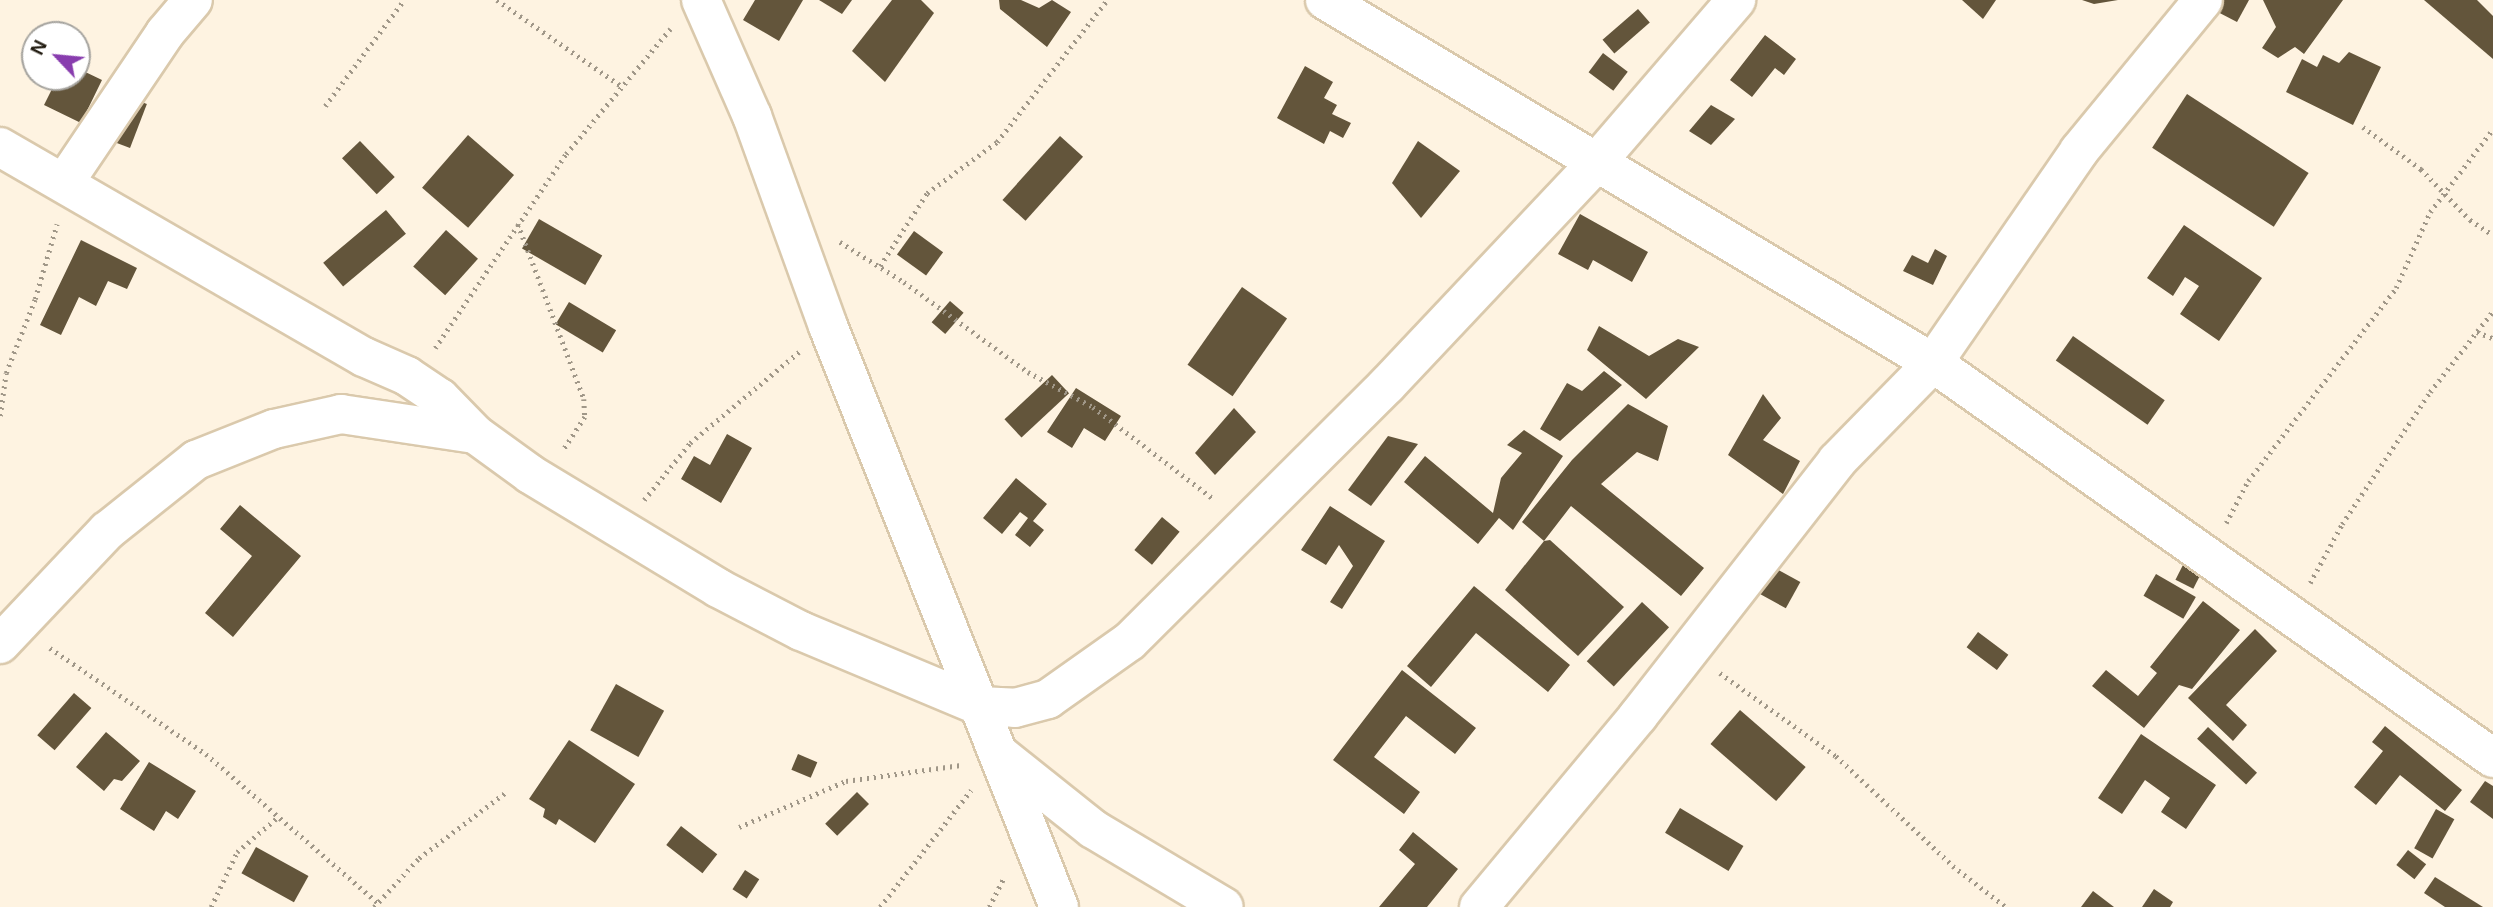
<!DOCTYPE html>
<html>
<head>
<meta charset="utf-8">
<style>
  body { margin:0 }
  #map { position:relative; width:2493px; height:907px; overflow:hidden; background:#fef3e1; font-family:Arial,sans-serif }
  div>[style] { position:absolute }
  .building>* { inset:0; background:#63553b; transform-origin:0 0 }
  .path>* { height:4.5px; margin-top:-2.25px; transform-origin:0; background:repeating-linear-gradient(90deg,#a09788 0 2px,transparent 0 7px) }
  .roads { filter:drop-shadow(2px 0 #dac9ac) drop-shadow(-2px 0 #dac9ac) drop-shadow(0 2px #dac9ac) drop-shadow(0 -2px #dac9ac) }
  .minor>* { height:38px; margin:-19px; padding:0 19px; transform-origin:19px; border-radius:19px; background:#fff }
  .tertiary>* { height:38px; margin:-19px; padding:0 19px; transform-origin:19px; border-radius:19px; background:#fff }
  span { translate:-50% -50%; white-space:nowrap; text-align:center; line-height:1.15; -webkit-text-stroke:7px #fff; paint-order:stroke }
  .north { position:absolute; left:21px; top:21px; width:70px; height:70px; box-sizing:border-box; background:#fff; border:2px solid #a6a49f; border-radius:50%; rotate:296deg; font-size:19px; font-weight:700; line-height:28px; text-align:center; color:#211b10 }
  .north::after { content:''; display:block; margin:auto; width:24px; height:32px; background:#883dae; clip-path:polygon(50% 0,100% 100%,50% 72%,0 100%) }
</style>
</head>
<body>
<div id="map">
  <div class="building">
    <div style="clip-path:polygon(755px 0,803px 0,779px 41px,743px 20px)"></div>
    <div style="clip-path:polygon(819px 0,852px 0,842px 14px)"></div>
    <div style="clip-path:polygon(892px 0,921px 0,934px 13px,885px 82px,852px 51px)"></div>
    <div style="clip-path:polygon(999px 0,1021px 0,1039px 8px,1052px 0,1071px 12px,1047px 47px,1000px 9px)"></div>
    <div style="clip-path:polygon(1962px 0,1996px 0,1983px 19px)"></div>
    <div style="clip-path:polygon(2082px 0,2118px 0,2094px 4px)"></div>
    <div style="clip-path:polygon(2214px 0,2249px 0,2237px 22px,2210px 8px)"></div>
    <div style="clip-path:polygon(2263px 0,2343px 0,2304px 54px,2295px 47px,2278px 58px,2262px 48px,2276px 27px)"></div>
    <div style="clip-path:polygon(2424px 0,2477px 0,2493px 16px,2493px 59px)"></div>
    <div style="left:1638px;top:9px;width:18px;height:47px;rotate:49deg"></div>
    <div style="clip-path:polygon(1765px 35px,1796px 59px,1784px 75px,1775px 68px,1752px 97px,1730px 80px)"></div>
    <div style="clip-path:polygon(2349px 52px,2381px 67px,2353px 125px,2286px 92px,2302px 59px,2317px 67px,2323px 55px,2339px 63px)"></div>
    <div style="left:1603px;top:53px;width:31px;height:24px;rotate:37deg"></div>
    <div style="clip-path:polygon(1305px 66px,1333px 82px,1324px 98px,1337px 105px,1332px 114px,1351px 123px,1343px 138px,1330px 131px,1324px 144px,1277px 118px)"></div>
    <div style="clip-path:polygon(77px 68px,102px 80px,81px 123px,44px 105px,58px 77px,77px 77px)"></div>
    <div style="left:2187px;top:94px;width:145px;height:64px;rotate:33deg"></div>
    <div style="left:131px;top:98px;width:17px;height:47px;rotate:21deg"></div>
    <div style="clip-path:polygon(1711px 105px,1735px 119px,1711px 145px,1689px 131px)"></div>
    <div style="left:468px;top:135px;width:61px;height:70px;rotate:41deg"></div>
    <div style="left:1060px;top:136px;width:31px;height:86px;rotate:42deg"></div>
    <div style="left:360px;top:141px;width:50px;height:25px;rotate:46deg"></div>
    <div style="clip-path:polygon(1418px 141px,1460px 171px,1421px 218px,1392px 183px)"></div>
    <div style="left:386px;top:210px;width:31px;height:82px;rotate:50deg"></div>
    <div style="clip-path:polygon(1580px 214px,1648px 252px,1632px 282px,1593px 260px,1588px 270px,1558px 254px)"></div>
    <div style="left:539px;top:219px;width:73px;height:34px;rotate:30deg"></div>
    <div style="clip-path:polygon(2184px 225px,2262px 278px,2219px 341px,2180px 314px,2199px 286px,2185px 277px,2173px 296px,2147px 278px)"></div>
    <div style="left:446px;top:230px;width:43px;height:49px;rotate:42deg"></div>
    <div style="left:914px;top:231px;width:36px;height:29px;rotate:36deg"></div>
    <div style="clip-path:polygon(81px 240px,137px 268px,127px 289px,108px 281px,96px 306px,79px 297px,61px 335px,40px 325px)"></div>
    <div style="clip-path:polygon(1935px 249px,1947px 256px,1933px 285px,1903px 271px,1912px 255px,1928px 263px)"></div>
    <div style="left:1242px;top:287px;width:55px;height:95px;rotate:35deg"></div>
    <div style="left:950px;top:301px;width:18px;height:28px;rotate:41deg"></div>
    <div style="left:569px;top:302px;width:55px;height:26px;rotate:31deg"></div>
    <div style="clip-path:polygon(1599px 326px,1649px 356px,1678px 339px,1699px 347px,1646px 399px,1587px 350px)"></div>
    <div style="left:2073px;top:336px;width:112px;height:30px;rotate:35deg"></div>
    <div style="clip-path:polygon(1604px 371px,1622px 385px,1560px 441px,1540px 429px,1567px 383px,1582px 391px)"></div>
    <div style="left:1052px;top:375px;width:25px;height:65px;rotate:47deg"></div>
    <div style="clip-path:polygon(1076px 388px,1121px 416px,1105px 441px,1084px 428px,1072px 448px,1047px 432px)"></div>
    <div style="clip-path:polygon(1763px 394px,1781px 418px,1763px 440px,1800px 461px,1783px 494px,1728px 455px)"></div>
    <div style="clip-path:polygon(1628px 404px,1668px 426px,1658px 461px,1637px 452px,1601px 484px,1704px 568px,1681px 596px,1571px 506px,1544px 541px,1522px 522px,1572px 460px)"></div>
    <div style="clip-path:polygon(1234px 408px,1256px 432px,1215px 475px,1195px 453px)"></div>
    <div style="clip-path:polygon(1524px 430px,1563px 456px,1513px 530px,1499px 518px,1478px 544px,1404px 482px,1425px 456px,1493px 513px,1501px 478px,1522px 453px,1507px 445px)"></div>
    <div style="clip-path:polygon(727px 434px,752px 448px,721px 503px,681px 479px,694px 456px,710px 465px)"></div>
    <div style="clip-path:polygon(1388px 436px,1418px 444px,1371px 506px,1348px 490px)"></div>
    <div style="clip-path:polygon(1016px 478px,1047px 504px,1033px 521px,1044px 530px,1030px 547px,1015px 535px,1028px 518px,1020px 512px,1002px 534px,983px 518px)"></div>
    <div style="clip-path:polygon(240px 505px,301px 556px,233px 637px,205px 613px,252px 556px,220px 529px)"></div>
    <div style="clip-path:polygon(1330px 506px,1385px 541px,1342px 609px,1330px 602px,1353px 566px,1339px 545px,1326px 565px,1301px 550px)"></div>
    <div style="left:1162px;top:517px;width:23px;height:43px;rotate:40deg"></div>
    <div style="clip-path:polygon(1550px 540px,1624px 607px,1578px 656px,1505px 590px,1544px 541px)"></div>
    <div style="left:2185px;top:561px;width:20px;height:21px;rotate:27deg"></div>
    <div style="left:1775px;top:568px;width:29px;height:30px;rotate:29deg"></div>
    <div style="left:2156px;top:574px;width:46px;height:25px;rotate:30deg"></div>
    <div style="clip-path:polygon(1474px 586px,1570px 665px,1548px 692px,1476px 633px,1431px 687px,1407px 666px)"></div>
    <div style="clip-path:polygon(2203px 601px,2240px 630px,2192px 689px,2179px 685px,2144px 728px,2092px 686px,2106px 670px,2138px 696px,2157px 673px,2150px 667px)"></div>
    <div style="left:1642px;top:602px;width:37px;height:81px;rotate:43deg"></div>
    <div style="clip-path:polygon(2255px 629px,2277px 651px,2226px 705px,2247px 725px,2233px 741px,2188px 698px)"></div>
    <div style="left:1978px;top:632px;width:38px;height:19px;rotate:37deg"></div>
    <div style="clip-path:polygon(1402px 670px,1476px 728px,1455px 754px,1406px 716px,1374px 757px,1420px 792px,1404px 814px,1333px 760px)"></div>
    <div style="left:616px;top:684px;width:55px;height:53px;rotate:29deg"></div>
    <div style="left:74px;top:693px;width:23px;height:56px;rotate:41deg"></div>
    <div style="left:1740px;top:710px;width:87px;height:45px;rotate:41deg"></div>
    <div style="clip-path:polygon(2385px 726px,2462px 790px,2445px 811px,2400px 775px,2376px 805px,2354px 787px,2383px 751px,2372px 742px)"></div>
    <div style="left:2208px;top:727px;width:67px;height:16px;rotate:43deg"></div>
    <div style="clip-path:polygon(106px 732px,140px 761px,122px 781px,114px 779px,104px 791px,76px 767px)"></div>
    <div style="clip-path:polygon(2141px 734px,2216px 785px,2186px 829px,2161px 812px,2170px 798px,2145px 780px,2122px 814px,2098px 798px)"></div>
    <div style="clip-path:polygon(569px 740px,635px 784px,595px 843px,559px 819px,556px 825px,543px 817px,545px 809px,529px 799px)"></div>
    <div style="left:798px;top:754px;width:21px;height:17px;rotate:23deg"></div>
    <div style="clip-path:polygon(149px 762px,196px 791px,178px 819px,166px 811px,154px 831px,120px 809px)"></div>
    <div style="clip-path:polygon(2485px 781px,2493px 786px,2493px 819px,2470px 802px)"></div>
    <div style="left:857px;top:792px;width:17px;height:45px;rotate:45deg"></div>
    <div style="left:1680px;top:808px;width:74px;height:29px;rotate:31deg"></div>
    <div style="left:2436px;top:809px;width:21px;height:45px;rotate:29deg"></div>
    <div style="left:681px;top:826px;width:46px;height:24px;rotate:38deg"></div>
    <div style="clip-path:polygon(1413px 832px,1458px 869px,1427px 907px,1379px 907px,1415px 864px,1399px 850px)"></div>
    <div style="left:256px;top:847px;width:60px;height:30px;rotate:29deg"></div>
    <div style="left:2408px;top:850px;width:23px;height:19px;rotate:38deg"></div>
    <div style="left:745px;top:870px;width:17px;height:23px;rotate:33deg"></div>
    <div style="clip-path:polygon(2435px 877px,2483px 907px,2445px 907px,2424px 893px)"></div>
    <div style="clip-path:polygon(2154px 889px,2173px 902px,2170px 907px,2142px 907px)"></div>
    <div style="clip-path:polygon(2093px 891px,2114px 907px,2081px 907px)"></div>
  </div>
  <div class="path">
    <div style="left:497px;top:0;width:151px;rotate:34.7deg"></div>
    <div style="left:325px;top:106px;width:132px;rotate:-53.3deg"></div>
    <div style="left:2363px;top:127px;width:72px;rotate:35.9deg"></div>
    <div style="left:2421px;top:169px;width:71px;rotate:46.1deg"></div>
    <div style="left:2470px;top:220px;width:27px;rotate:33deg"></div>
    <div style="left:518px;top:224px;width:187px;rotate:69.3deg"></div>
    <div style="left:584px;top:399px;width:18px;rotate:87deg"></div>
    <div style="left:585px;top:417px;width:38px;rotate:123deg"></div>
    <div style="left:840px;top:242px;width:75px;rotate:32deg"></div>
    <div style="left:904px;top:282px;width:153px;rotate:36deg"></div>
    <div style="left:1028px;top:372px;width:74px;rotate:28.3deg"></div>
    <div style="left:1093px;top:407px;width:153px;rotate:37.3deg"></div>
    <div style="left:880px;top:266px;width:87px;rotate:-57.2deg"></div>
    <div style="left:927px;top:193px;width:87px;rotate:-36.1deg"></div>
    <div style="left:997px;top:142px;width:180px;rotate:-52.2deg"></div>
    <div style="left:2477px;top:332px;width:17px;rotate:21deg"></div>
    <div style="left:435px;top:348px;width:234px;rotate:-56deg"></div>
    <div style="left:566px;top:154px;width:163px;rotate:-50.2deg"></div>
    <div style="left:0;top:416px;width:43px;rotate:-82.1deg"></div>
    <div style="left:6px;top:373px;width:79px;rotate:-68.6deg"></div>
    <div style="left:35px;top:299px;width:78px;rotate:-73.7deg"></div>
    <div style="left:644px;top:500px;width:73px;rotate:-51.1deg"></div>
    <div style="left:690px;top:443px;width:142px;rotate:-39.9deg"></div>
    <div style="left:2226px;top:523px;width:47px;rotate:-62.4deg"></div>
    <div style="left:2248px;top:481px;width:243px;rotate:-52.5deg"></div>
    <div style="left:2396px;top:288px;width:83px;rotate:-65.9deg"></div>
    <div style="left:2430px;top:212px;width:104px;rotate:-52.8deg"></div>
    <div style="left:2310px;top:583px;width:67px;rotate:-61.5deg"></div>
    <div style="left:2342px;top:524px;width:159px;rotate:-56.3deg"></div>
    <div style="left:2430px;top:392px;width:103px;rotate:-52.1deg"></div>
    <div style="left:50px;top:648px;width:189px;rotate:34.2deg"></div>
    <div style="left:206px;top:754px;width:228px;rotate:40.9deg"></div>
    <div style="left:1720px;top:673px;width:143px;rotate:35.6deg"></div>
    <div style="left:1836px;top:756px;width:161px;rotate:43.2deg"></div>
    <div style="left:1953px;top:866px;width:67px;rotate:37.7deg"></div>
    <div style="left:739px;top:827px;width:116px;rotate:-23.3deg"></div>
    <div style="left:846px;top:781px;width:116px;rotate:-7.9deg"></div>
    <div style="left:211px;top:907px;width:61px;rotate:-64.7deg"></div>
    <div style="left:237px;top:852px;width:54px;rotate:-40.5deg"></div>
    <div style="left:374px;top:907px;width:67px;rotate:-47.4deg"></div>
    <div style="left:419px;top:858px;width:108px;rotate:-37.1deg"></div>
    <div style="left:880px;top:907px;width:148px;rotate:-52.1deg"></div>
    <div style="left:989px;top:907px;width:33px;rotate:-63deg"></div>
  </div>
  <div class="roads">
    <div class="minor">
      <div style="left:1325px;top:0;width:708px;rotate:30.84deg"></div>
      <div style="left:1933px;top:363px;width:685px;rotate:35.2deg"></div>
      <div style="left:0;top:147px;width:420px;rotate:30deg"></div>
      <div style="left:364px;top:357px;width:47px;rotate:23.8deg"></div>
      <div style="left:407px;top:376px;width:40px;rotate:34deg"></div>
      <div style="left:440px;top:398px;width:50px;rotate:45.8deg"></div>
      <div style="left:64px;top:183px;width:181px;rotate:-56deg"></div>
      <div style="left:165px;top:33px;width:43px;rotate:-49.7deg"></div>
      <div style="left:0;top:644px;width:156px;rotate:-46.6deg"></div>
      <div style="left:107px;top:531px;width:114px;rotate:-38.6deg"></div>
      <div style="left:196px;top:460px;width:84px;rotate:-21.7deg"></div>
      <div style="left:274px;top:429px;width:69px;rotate:-12.6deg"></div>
      <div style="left:341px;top:414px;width:135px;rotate:8.5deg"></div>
      <div style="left:475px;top:434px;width:68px;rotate:36deg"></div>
      <div style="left:530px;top:474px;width:220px;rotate:31.2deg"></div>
      <div style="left:718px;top:588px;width:93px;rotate:27.4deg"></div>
      <div style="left:801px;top:631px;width:194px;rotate:22.7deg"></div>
      <div style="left:980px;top:706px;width:35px;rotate:3deg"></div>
      <div style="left:1015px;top:708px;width:34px;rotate:-15deg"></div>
      <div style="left:1048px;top:699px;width:100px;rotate:-35.3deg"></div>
      <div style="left:1130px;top:641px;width:363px;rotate:-44.9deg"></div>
      <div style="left:1387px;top:385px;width:305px;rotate:-46.7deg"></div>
      <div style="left:1596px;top:163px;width:215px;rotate:-49.3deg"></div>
      <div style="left:999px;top:754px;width:120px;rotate:38.6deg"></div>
      <div style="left:1093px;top:829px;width:152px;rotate:30.8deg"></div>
      <div style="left:1479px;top:907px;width:249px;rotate:-50.2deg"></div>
      <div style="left:1638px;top:716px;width:323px;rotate:-52deg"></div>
      <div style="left:1837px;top:461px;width:137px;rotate:-45.6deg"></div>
      <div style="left:1933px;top:363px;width:257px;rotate:-55.4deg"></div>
      <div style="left:2079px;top:151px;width:195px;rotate:-50.6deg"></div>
    </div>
    <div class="tertiary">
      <div style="left:701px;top:0;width:127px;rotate:66.3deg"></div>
      <div style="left:752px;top:116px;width:223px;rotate:70.1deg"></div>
      <div style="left:828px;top:326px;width:625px;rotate:68.32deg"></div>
    </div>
  </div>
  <div class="north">N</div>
</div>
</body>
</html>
